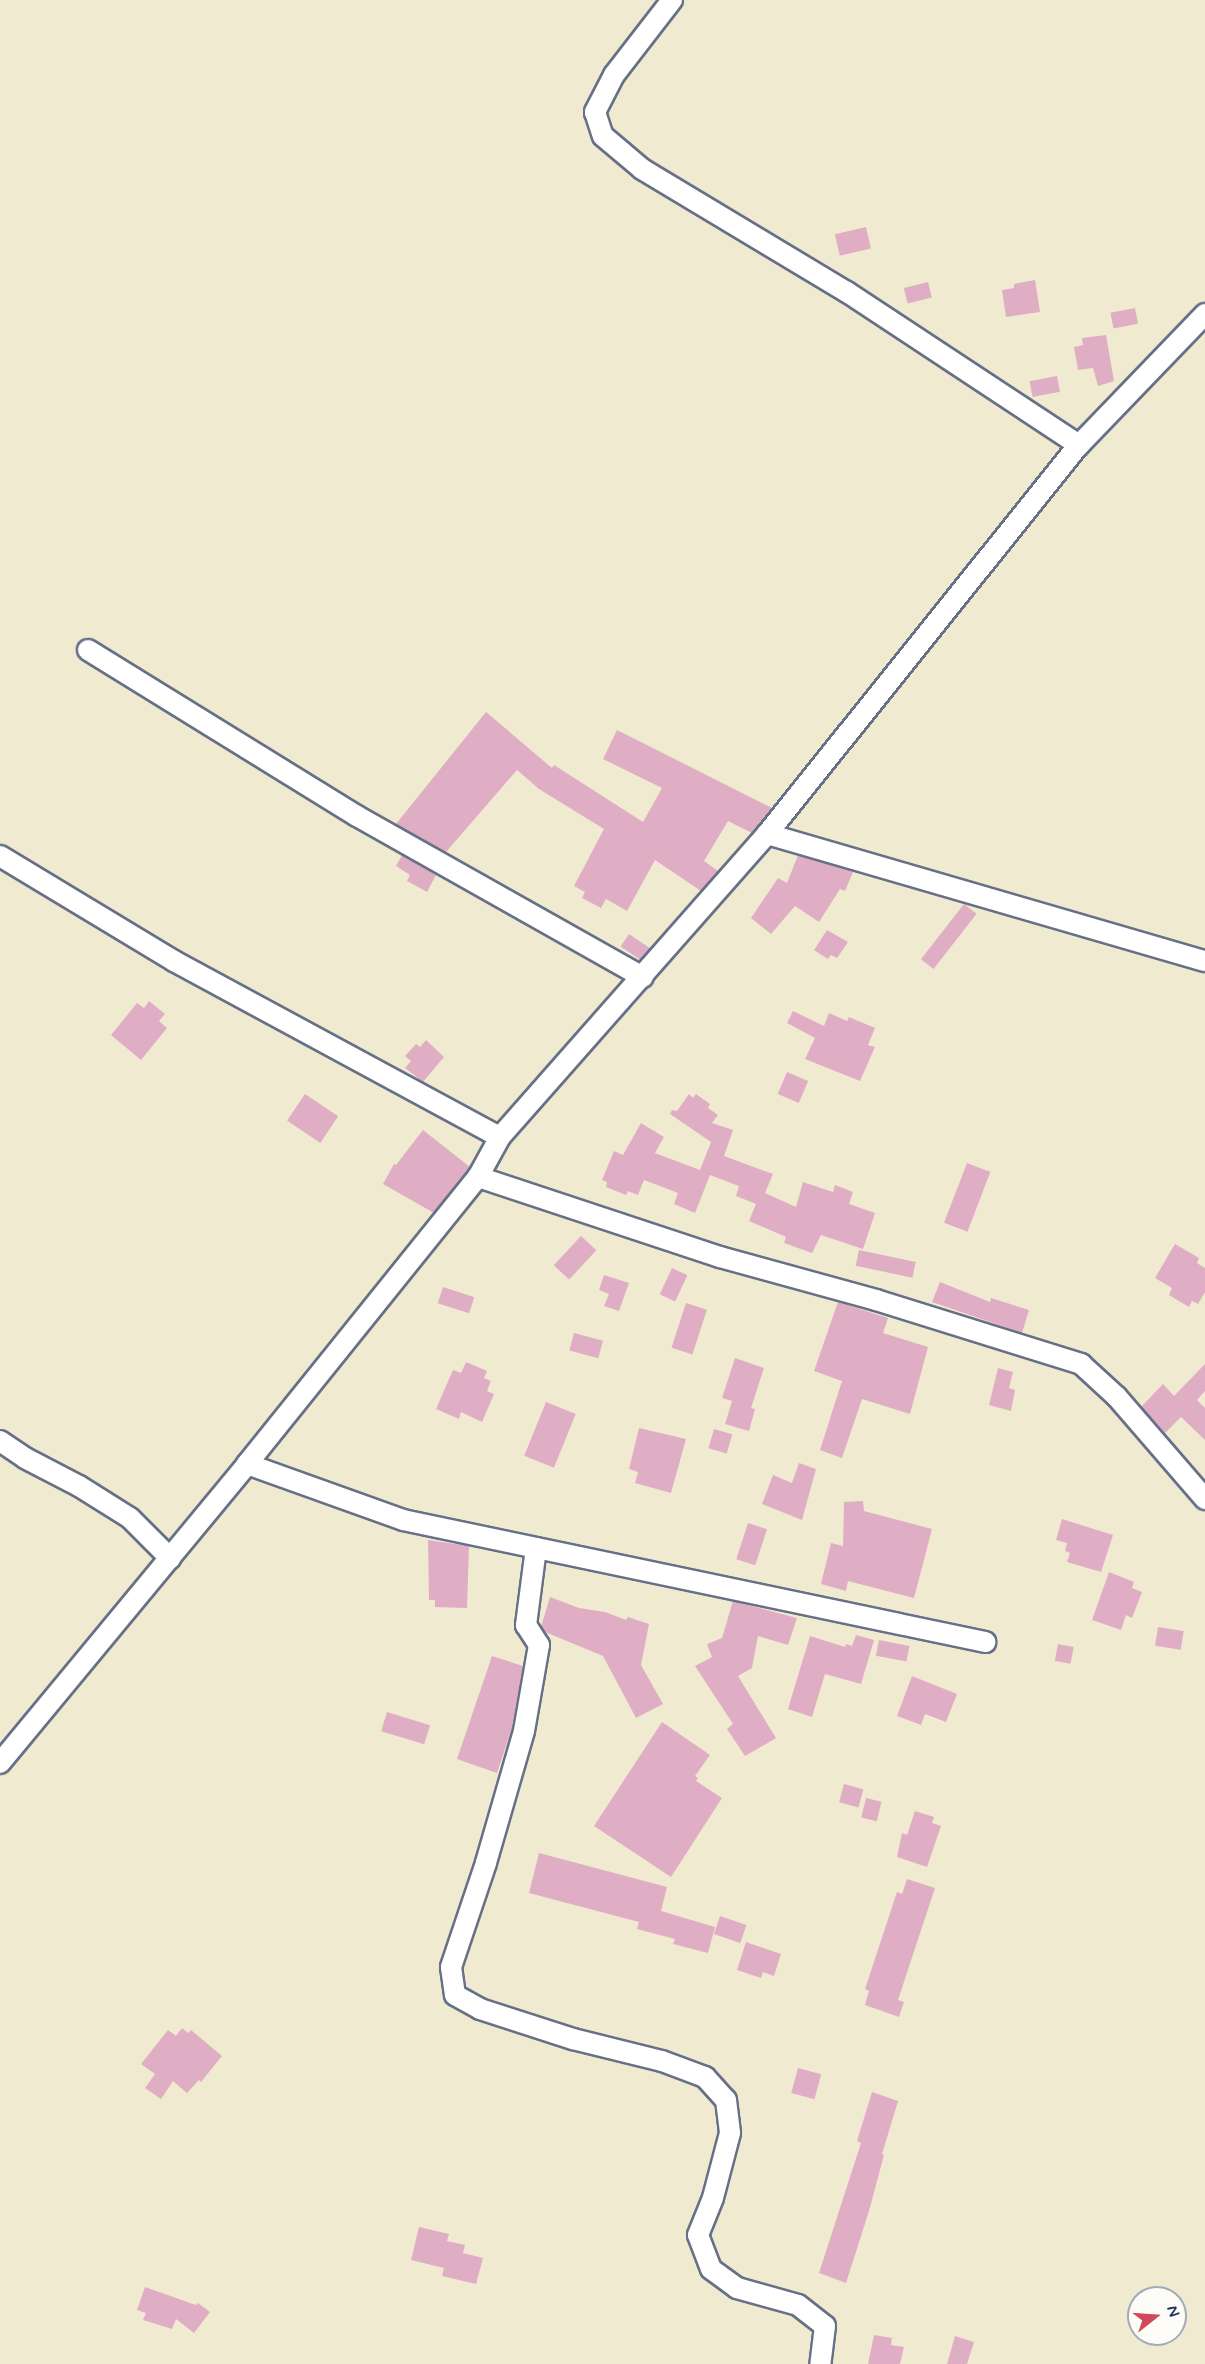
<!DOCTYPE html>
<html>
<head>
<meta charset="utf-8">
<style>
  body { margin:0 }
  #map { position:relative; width:1205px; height:2364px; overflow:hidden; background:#f0ead1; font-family:Mynerve,sans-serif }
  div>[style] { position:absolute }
  .building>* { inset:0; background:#e0aec4; transform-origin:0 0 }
  .roads { filter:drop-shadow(2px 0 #667086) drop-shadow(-2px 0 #667086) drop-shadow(0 2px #667086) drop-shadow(0 -2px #667086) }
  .minor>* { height:20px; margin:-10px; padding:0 10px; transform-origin:10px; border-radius:10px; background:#fff }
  span { translate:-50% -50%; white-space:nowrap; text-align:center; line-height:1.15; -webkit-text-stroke:4.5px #fdfcf7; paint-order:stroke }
  .north { position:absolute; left:1127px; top:2286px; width:60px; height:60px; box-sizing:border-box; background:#fdfcf7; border:2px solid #a3aaba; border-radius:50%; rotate:73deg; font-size:16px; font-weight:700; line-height:24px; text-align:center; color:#1b2f5e }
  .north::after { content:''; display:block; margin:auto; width:21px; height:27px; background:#d1495b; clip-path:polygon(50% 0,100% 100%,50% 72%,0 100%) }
</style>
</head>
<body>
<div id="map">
  <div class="building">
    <div style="left:866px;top:227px;width:22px;height:32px;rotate:77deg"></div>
    <div style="clip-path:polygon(1035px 280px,1040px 312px,1006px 317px,1002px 290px,1014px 288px,1014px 284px)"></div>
    <div style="left:928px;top:282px;width:16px;height:25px;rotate:76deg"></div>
    <div style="left:1135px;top:308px;width:16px;height:25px;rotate:79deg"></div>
    <div style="clip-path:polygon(1106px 335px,1114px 381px,1098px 386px,1093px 368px,1078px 370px,1074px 347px,1083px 345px,1082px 338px)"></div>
    <div style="left:1057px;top:376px;width:16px;height:28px;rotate:79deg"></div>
    <div style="clip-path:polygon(486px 712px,552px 768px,554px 765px,643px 822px,662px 788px,603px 759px,617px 730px,772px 808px,752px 833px,728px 821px,704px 861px,718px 871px,701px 891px,655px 860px,627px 911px,606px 899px,601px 908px,582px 898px,585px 892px,574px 886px,604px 829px,539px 789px,517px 770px,446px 852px,396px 824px)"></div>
    <div style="clip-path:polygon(402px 855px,436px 875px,427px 892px,407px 881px,410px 875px,396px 866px)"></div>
    <div style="clip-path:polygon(798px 855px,853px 872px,845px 891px,840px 889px,819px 922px,795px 906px,771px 934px,751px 918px,778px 878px,787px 883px)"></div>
    <div style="left:964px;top:904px;width:16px;height:70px;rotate:38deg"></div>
    <div style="clip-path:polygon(827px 930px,848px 942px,837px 958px,831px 955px,828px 959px,814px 950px)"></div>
    <div style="left:629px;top:934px;width:25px;height:15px;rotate:34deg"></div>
    <div style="clip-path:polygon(149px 1001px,165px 1014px,159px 1021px,167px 1028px,141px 1060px,111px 1035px,137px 1003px,144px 1008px)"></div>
    <div style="clip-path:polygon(793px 1011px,824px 1026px,829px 1013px,847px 1021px,849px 1017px,875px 1028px,868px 1045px,875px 1047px,860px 1081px,805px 1059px,815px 1038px,787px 1023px)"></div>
    <div style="clip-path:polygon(426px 1040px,444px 1057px,423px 1082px,405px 1068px,411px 1061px,405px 1056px,416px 1044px,420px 1047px)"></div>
    <div style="left:787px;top:1072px;width:23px;height:24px;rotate:23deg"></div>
    <div style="left:305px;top:1094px;width:40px;height:32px;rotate:34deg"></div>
    <div style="clip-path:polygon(689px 1094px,693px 1098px,696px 1094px,710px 1104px,708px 1108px,718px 1115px,712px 1123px,733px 1130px,724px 1156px,773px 1174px,765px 1193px,796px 1207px,803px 1182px,833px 1192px,835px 1185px,853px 1192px,849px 1204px,875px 1213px,863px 1249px,821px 1235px,812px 1253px,784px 1243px,786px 1237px,749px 1221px,756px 1204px,736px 1196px,739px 1186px,710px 1175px,695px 1213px,674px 1204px,678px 1193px,644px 1180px,638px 1195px,628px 1191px,626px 1195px,606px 1187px,607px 1182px,602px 1180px,614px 1151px,623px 1155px,641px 1123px,664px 1137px,655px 1153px,700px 1170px,711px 1142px,670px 1114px,672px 1110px,677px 1111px)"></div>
    <div style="clip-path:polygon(423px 1130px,470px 1167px,434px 1213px,383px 1184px,394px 1164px,396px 1165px)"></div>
    <div style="left:967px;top:1163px;width:25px;height:64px;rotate:21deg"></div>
    <div style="left:581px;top:1236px;width:21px;height:40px;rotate:43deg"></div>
    <div style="clip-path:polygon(1175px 1244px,1199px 1258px,1197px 1263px,1205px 1268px,1205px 1292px,1198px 1304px,1192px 1301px,1189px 1307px,1169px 1295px,1172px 1288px,1155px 1278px)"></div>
    <div style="left:859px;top:1250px;width:58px;height:16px;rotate:12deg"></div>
    <div style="left:672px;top:1268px;width:17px;height:29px;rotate:25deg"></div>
    <div style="clip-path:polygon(604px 1275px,629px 1283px,619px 1311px,604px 1306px,609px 1294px,599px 1290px)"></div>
    <div style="clip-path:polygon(940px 1282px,990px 1302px,991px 1298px,1029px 1310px,1022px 1333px,932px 1302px)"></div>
    <div style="left:443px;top:1287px;width:33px;height:17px;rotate:18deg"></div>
    <div style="clip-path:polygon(838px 1302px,888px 1318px,883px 1333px,928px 1347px,910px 1414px,862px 1399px,842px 1458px,820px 1450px,842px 1381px,814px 1371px)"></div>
    <div style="left:686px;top:1303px;width:22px;height:47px;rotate:18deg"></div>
    <div style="left:574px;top:1333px;width:30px;height:18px;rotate:15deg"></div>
    <div style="clip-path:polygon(735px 1358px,764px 1368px,751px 1408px,755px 1409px,749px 1431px,725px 1424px,732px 1401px,722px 1398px)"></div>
    <div style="clip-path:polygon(466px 1362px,487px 1371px,484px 1378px,491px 1381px,487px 1391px,494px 1394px,482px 1422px,461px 1412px,459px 1419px,436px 1409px,453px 1370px,461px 1373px)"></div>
    <div style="clip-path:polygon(1205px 1364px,1205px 1391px,1197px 1400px,1205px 1408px,1205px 1440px,1181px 1417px,1165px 1433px,1141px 1407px,1163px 1384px,1174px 1396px)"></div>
    <div style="clip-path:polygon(998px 1368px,1013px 1372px,1009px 1388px,1015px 1390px,1011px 1411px,989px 1405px)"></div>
    <div style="left:546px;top:1402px;width:32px;height:58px;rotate:22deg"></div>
    <div style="clip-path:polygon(639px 1428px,686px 1439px,671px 1493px,635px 1483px,638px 1472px,629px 1469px)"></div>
    <div style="left:714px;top:1429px;width:19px;height:20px;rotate:16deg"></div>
    <div style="clip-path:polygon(799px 1463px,816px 1469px,802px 1520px,762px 1504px,773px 1475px,792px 1483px)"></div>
    <div style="clip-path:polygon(863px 1501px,864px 1511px,932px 1529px,914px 1598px,848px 1581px,846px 1591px,821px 1584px,831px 1543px,843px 1546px,844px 1502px)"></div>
    <div style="clip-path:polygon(1062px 1519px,1113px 1535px,1101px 1572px,1067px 1562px,1070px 1553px,1065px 1551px,1067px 1543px,1056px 1540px)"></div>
    <div style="left:748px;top:1523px;width:20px;height:38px;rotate:18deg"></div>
    <div style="clip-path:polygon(428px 1540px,469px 1546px,467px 1608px,435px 1607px,435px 1600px,429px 1600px)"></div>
    <div style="clip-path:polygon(1109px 1572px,1134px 1582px,1132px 1588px,1142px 1592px,1132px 1618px,1126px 1615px,1121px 1630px,1092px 1620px)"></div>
    <div style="clip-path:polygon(550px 1597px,579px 1608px,605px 1612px,626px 1620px,628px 1617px,649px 1624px,641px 1665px,663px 1704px,636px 1718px,603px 1656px,545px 1632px,541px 1627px)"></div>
    <div style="clip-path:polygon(733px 1601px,797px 1618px,788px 1645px,758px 1636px,752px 1668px,738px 1676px,776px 1738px,745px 1756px,727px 1729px,733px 1724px,695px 1666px,712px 1657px,707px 1644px,722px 1638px)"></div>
    <div style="left:1158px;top:1627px;width:26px;height:19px;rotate:9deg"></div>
    <div style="clip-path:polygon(856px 1635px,874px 1640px,861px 1684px,825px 1674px,812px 1717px,788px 1709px,810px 1636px,845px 1647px,846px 1644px,852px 1646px)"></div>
    <div style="left:879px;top:1640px;width:31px;height:16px;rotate:11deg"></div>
    <div style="left:1058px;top:1644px;width:16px;height:17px;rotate:11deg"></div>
    <div style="clip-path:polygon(492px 1656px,523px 1666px,512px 1728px,497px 1773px,457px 1759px)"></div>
    <div style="clip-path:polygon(912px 1676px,957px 1694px,946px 1722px,925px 1714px,921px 1725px,897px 1716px)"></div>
    <div style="left:387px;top:1712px;width:45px;height:20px;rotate:17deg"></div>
    <div style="clip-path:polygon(662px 1722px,710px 1755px,695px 1776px,698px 1778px,696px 1781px,722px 1798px,671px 1877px,594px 1826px)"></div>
    <div style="left:844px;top:1784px;width:20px;height:19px;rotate:15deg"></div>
    <div style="left:866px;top:1798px;width:16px;height:20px;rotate:14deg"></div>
    <div style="clip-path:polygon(915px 1811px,934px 1817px,932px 1823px,941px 1826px,927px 1867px,897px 1857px,902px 1833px,907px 1835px)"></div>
    <div style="clip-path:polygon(539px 1853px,667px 1887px,661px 1911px,715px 1927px,708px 1953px,673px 1944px,675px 1939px,637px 1929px,639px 1922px,529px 1893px)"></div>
    <div style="clip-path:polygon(907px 1879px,935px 1888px,898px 2000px,904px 2002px,899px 2017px,865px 2005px,869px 1991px,865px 1989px,897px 1892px,902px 1894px)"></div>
    <div style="left:720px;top:1916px;width:28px;height:19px;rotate:19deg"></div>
    <div style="clip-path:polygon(746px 1942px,781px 1954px,774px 1976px,763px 1972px,761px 1978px,737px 1970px)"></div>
    <div style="clip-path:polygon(182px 2028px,188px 2033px,191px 2030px,222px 2056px,201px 2082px,199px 2080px,187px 2093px,173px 2081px,161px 2099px,145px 2088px,155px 2074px,141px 2064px,168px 2030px,176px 2036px)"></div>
    <div style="left:798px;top:2068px;width:24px;height:26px;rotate:15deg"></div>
    <div style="clip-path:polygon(872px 2092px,898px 2101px,882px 2154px,884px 2155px,869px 2211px,846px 2283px,819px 2273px,861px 2143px,857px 2141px)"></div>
    <div style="clip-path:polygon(419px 2227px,449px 2234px,447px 2241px,465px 2245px,463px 2253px,483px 2258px,476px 2284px,442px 2276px,444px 2268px,411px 2260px)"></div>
    <div style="clip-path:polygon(145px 2287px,196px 2305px,198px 2303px,210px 2312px,194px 2333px,176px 2319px,172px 2329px,143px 2320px,146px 2313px,137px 2310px)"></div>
    <div style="clip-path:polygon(874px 2335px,892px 2338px,891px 2345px,904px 2347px,900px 2364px,868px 2364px)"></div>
    <div style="clip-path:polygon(955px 2336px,974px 2342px,967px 2364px,947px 2364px)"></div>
  </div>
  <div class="roads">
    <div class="minor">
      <div style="left:672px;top:0;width:95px;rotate:127.7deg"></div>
      <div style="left:614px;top:75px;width:42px;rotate:117.2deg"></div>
      <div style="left:595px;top:112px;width:25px;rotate:72deg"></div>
      <div style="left:603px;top:136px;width:51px;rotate:40.2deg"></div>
      <div style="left:642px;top:169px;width:239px;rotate:31deg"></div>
      <div style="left:847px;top:292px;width:278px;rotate:33.4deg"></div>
      <div style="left:88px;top:650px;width:316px;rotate:31.7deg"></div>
      <div style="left:357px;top:816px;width:328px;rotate:29.4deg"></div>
      <div style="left:767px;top:834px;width:456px;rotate:16.2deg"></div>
      <div style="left:0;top:856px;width:203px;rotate:31.1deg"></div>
      <div style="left:174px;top:961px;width:370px;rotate:28.4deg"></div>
      <div style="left:478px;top:1177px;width:255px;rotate:18.3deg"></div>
      <div style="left:720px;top:1257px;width:162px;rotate:15.4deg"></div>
      <div style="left:876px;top:1300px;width:215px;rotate:17.3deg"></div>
      <div style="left:1081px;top:1364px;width:49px;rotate:42.5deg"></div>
      <div style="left:1117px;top:1397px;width:135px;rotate:49.2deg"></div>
      <div style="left:0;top:1441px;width:30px;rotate:34deg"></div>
      <div style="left:25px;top:1458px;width:61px;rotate:27.4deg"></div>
      <div style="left:79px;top:1486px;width:60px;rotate:32.1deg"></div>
      <div style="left:130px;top:1518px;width:57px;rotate:45deg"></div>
      <div style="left:247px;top:1464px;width:166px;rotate:19.7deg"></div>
      <div style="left:403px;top:1520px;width:595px;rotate:11.84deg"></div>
      <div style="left:536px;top:1548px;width:78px;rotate:97.4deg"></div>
      <div style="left:526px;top:1625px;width:24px;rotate:57deg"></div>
      <div style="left:539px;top:1645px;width:87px;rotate:99.9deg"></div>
      <div style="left:524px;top:1731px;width:137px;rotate:106.1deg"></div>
      <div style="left:486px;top:1863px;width:110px;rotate:108.6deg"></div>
      <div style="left:451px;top:1967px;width:28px;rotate:82deg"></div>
      <div style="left:455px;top:1995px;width:29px;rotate:29deg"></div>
      <div style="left:480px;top:2009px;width:98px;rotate:17.9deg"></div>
      <div style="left:573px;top:2039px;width:92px;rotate:13.9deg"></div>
      <div style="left:662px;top:2061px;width:46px;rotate:20.4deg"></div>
      <div style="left:705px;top:2077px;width:31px;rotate:48deg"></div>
      <div style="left:726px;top:2100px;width:33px;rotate:83deg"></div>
      <div style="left:730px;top:2133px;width:67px;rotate:104.7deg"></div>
      <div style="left:713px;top:2198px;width:40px;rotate:112deg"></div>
      <div style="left:698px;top:2235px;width:36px;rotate:69deg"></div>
      <div style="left:711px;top:2269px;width:32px;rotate:36deg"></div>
      <div style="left:737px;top:2288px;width:63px;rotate:15.6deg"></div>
      <div style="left:798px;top:2305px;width:34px;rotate:38deg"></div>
      <div style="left:825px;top:2326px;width:38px;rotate:97deg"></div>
      <div style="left:0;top:1763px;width:388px;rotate:-50.4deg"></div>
      <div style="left:247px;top:1464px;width:368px;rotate:-51.2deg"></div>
      <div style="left:478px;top:1177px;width:46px;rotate:-61.2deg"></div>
      <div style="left:500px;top:1137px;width:404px;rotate:-48.6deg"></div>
      <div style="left:767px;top:834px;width:499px;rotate:-51.3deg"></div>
      <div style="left:1079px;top:445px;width:182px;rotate:-46.1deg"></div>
    </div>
  </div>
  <div class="north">N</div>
</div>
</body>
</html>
